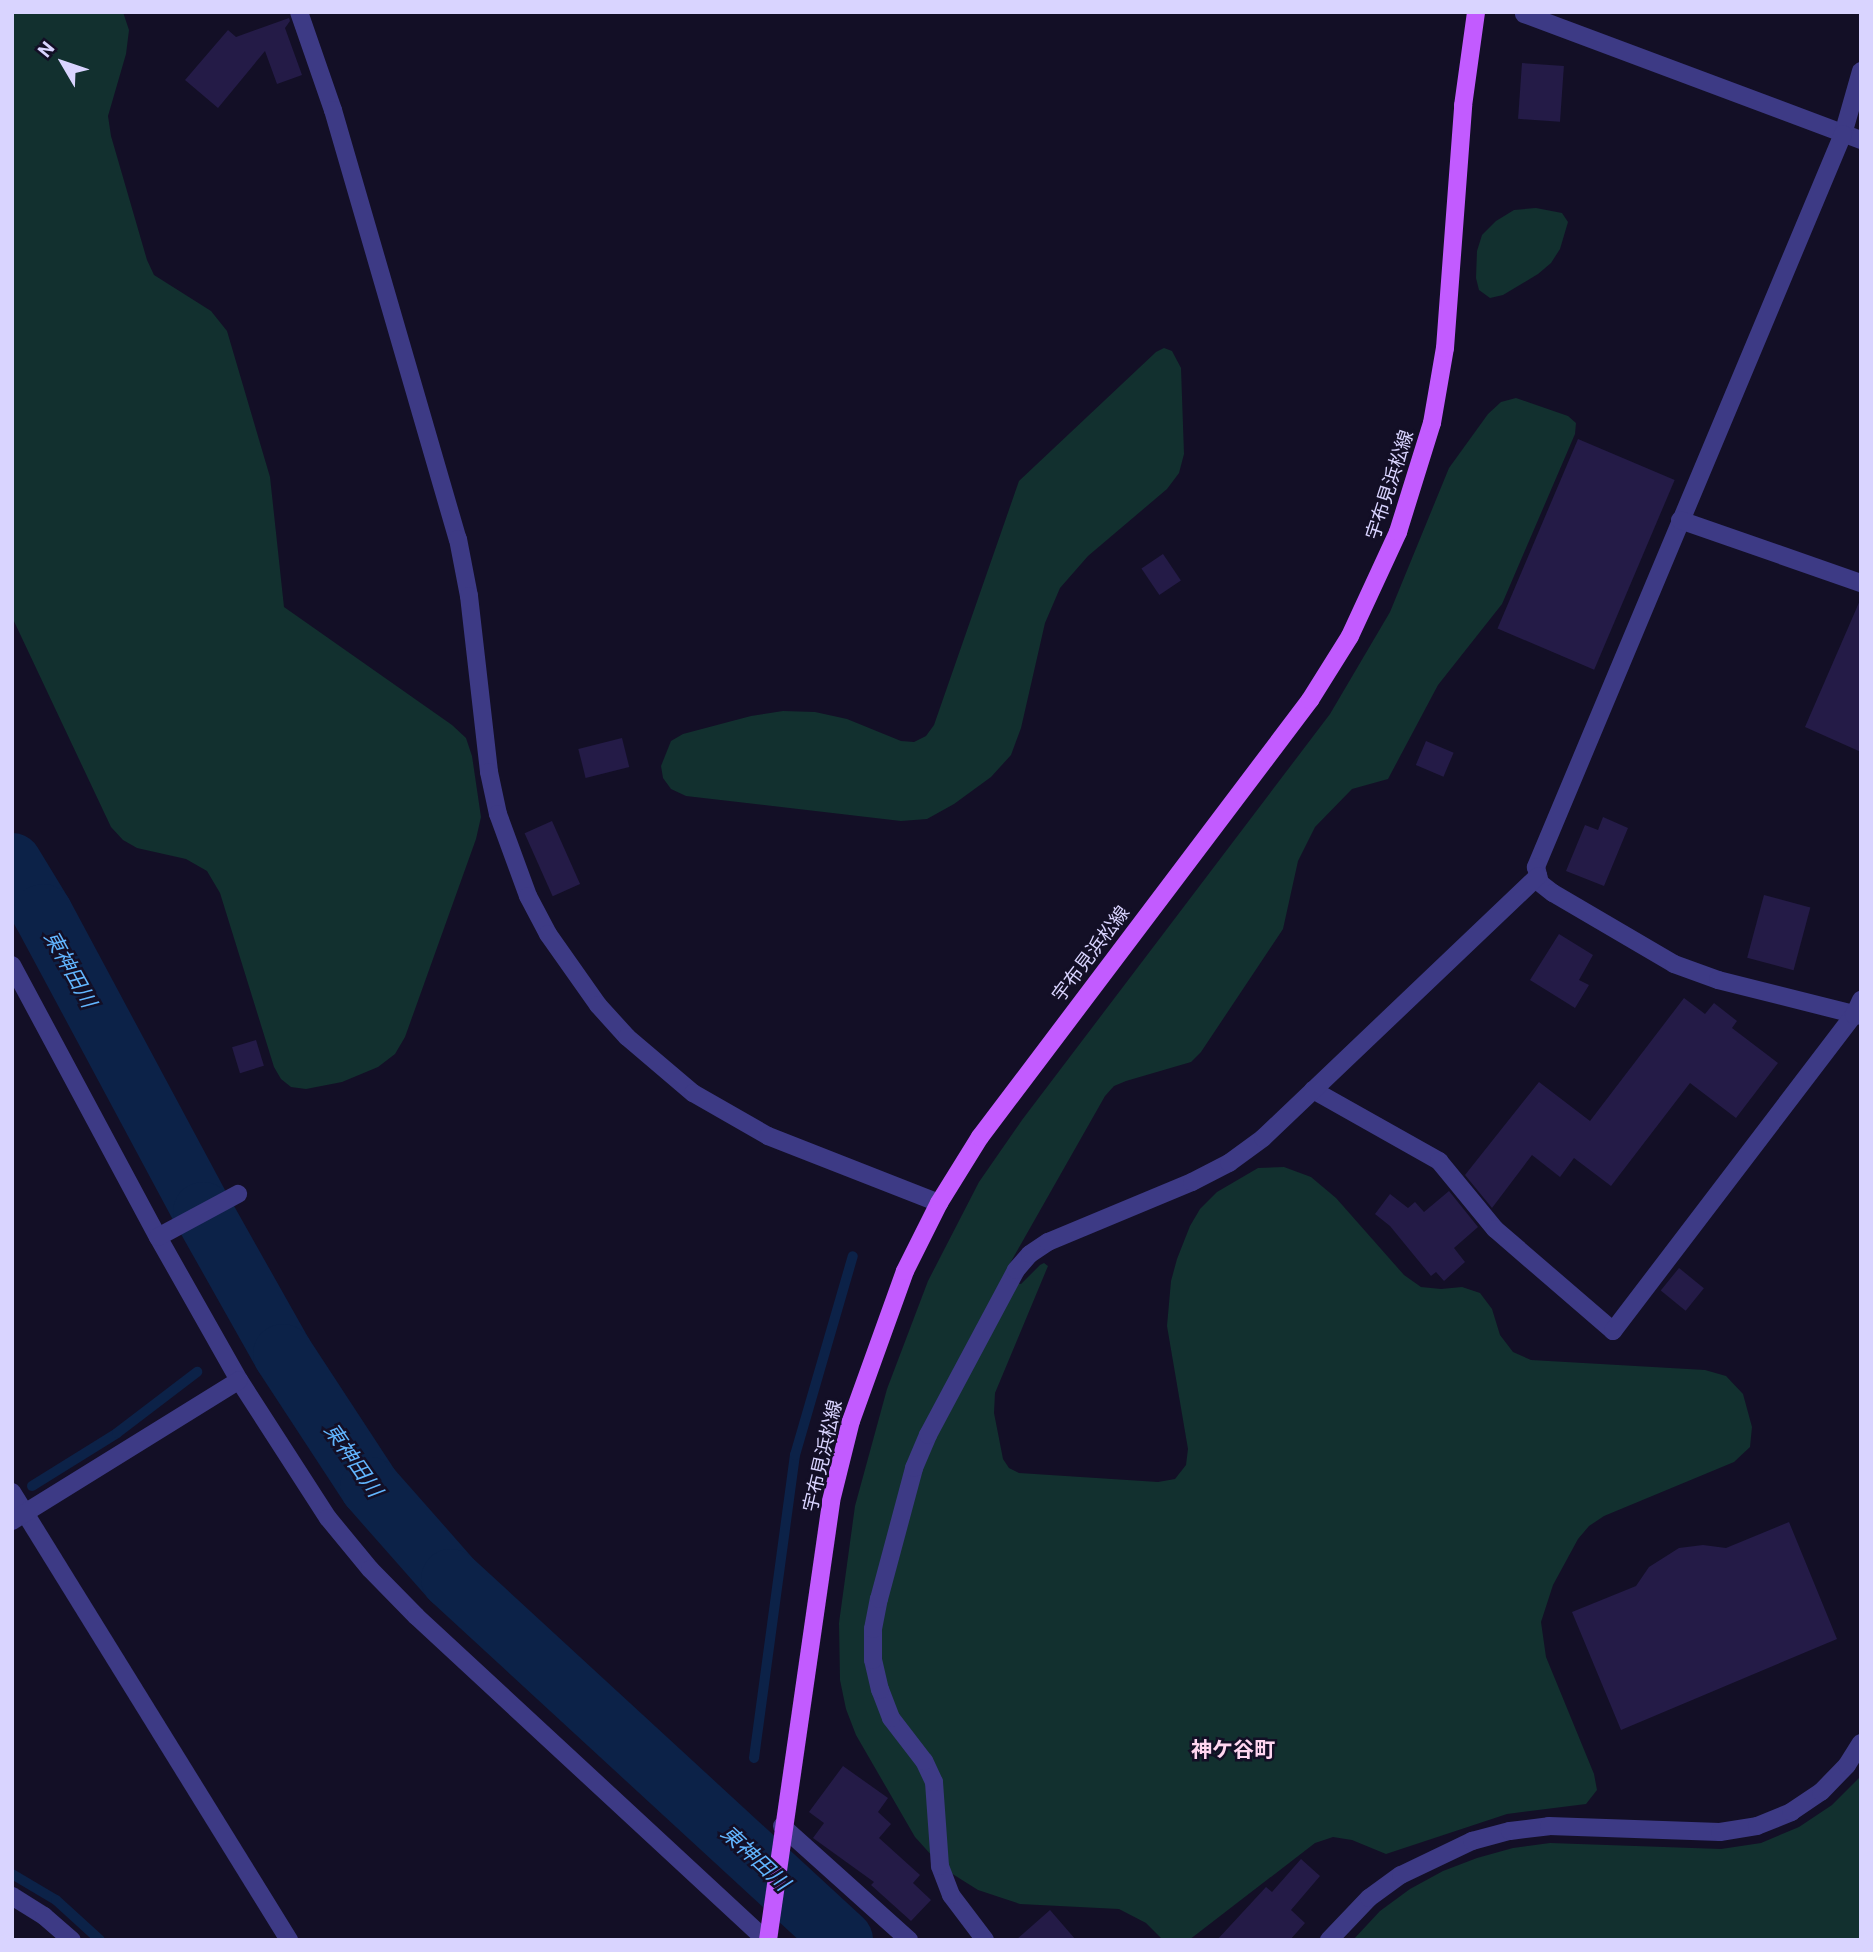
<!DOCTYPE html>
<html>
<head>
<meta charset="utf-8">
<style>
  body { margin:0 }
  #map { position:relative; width:1873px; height:1952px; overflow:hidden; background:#130f26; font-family:Roboto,"Noto Sans JP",sans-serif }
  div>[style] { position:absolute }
  .green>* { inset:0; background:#12302f }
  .stream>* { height:10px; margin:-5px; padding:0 5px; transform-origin:5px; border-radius:5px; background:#0c2248 }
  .river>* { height:60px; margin:-30px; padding:0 30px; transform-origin:30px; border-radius:30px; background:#0c2248 }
  .building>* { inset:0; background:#241b47; transform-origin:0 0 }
  .minor>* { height:18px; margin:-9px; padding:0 9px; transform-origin:9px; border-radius:9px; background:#3d3a85 }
  .major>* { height:18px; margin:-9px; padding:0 9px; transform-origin:9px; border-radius:9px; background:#c25bff }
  span { translate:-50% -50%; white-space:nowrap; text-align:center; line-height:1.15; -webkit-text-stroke:5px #130f26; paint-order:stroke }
  .street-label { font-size:19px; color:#d9d4ff }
  .water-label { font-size:21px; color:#62b6ff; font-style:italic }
  .neighbourhood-label { font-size:21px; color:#ffd6f0; font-weight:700 }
  .frame { position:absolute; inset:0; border:14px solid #d9d4ff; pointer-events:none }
  .north { position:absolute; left:28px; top:28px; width:70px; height:70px; -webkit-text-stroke:5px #130f26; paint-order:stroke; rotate:309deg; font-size:19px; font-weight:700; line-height:28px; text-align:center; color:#d9d4ff }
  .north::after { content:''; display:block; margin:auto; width:24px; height:32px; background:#d9d4ff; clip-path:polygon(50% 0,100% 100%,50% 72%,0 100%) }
</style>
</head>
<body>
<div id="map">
  <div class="green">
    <div style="clip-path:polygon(12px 12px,123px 12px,129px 30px,126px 54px,108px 116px,111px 136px,147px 260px,154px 275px,211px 311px,227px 331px,270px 477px,284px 607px,452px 725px,466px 738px,472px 756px,481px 817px,476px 839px,405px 1037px,395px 1054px,378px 1067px,342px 1082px,306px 1089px,291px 1087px,281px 1079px,274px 1067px,220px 893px,207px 871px,186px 859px,137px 848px,123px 840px,111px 827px,12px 617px)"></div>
    <div style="clip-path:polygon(1536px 208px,1562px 213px,1568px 222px,1560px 249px,1551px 263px,1538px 274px,1503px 295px,1490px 298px,1479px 290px,1476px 278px,1477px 251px,1482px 235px,1496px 221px,1514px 210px)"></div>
    <div style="clip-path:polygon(1164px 348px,1172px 351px,1181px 368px,1184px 454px,1179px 473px,1167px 489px,1088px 556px,1060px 588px,1045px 623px,1021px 728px,1011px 755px,991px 777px,954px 804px,927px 819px,901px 821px,686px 796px,671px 789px,663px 778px,661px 766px,671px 741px,683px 734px,751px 716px,783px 711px,815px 712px,847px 719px,901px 741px,914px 742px,926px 736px,934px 725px,1019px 481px,1156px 352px)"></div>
    <div style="clip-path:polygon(1516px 398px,1568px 416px,1576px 423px,1575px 434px,1502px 604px,1438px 685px,1388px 779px,1352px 789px,1315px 827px,1298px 861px,1283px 929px,1201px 1052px,1191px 1062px,1126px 1081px,1114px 1086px,1105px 1096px,1009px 1265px,1007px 1274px,1012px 1282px,1021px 1284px,1040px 1265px,1044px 1263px,1048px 1266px,995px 1393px,994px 1413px,1003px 1459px,1009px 1468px,1019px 1473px,1158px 1482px,1175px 1479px,1186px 1465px,1188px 1449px,1167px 1326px,1171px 1281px,1177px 1259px,1190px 1226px,1200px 1209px,1217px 1192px,1258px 1168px,1284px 1167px,1311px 1177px,1336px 1198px,1404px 1275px,1421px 1287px,1441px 1289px,1462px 1287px,1480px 1293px,1492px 1309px,1500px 1335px,1513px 1352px,1531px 1360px,1705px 1370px,1726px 1376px,1743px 1394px,1752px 1427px,1750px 1447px,1734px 1462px,1604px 1516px,1589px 1526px,1578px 1539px,1553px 1585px,1541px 1622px,1546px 1657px,1594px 1774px,1597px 1790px,1586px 1804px,1507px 1814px,1386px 1854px,1352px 1840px,1333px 1837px,1315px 1843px,1189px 1940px,1163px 1940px,1146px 1923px,1119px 1909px,1020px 1904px,978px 1890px,943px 1868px,915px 1837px,856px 1735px,846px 1709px,840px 1680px,839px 1623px,855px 1506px,887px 1389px,928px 1281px,979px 1182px,1022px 1120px,1330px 714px,1390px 612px,1449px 468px,1488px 414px,1501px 402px)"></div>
    <div style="clip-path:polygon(1861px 1776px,1861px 1940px,1353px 1940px,1380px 1911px,1410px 1889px,1443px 1871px,1477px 1858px,1513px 1848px,1550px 1843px,1721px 1849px,1761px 1843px,1799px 1827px,1832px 1805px)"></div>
  </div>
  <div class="stream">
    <div style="left:32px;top:1486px;width:100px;rotate:-31.9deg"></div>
    <div style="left:117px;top:1433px;width:101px;rotate:-37.3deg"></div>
    <div style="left:754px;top:1758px;width:306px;rotate:-82.3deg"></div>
    <div style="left:795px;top:1455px;width:207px;rotate:-73.8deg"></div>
    <div style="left:704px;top:1812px;width:19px;rotate:-47deg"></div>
    <div style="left:12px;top:1874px;width:51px;rotate:30.6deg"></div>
    <div style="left:56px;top:1900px;width:59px;rotate:42.3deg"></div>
  </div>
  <div class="river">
    <div style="left:12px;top:863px;width:60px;rotate:58.7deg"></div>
    <div style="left:43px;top:914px;width:338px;rotate:61.8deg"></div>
    <div style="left:203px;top:1212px;width:163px;rotate:60.6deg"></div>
    <div style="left:283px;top:1354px;width:159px;rotate:56.8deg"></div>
    <div style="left:370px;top:1487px;width:123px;rotate:48.6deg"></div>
    <div style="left:451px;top:1579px;width:533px;rotate:42.64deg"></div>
  </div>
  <div class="building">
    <div style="clip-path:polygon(289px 18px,290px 21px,285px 28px,302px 75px,277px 84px,265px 51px,218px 108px,185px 80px,228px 30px,236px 37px)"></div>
    <div style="left:1522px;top:63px;width:42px;height:56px;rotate:4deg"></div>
    <div style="left:1578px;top:439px;width:105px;height:206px;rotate:23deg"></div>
    <div style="left:1163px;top:554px;width:32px;height:26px;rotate:56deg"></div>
    <div style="clip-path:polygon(1861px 598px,1861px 752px,1805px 727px)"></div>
    <div style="left:622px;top:738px;width:30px;height:45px;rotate:76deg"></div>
    <div style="left:1426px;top:741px;width:30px;height:26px;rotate:23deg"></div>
    <div style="clip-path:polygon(1603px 817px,1628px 828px,1604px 886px,1566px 871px,1585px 825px,1598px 830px)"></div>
    <div style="left:552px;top:821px;width:69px;height:30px;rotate:66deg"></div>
    <div style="left:1764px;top:895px;width:48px;height:65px;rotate:15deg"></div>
    <div style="clip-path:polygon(1559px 934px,1593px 955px,1579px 980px,1589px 985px,1575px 1008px,1530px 980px)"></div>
    <div style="clip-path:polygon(1684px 998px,1705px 1014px,1714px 1003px,1737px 1021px,1732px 1028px,1778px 1063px,1736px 1118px,1690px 1083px,1611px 1186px,1574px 1158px,1560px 1177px,1532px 1155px,1492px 1208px,1465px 1175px,1539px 1082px,1590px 1121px)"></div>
    <div style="left:256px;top:1040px;width:27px;height:25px;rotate:73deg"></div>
    <div style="clip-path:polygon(1449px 1191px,1478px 1227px,1454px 1248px,1465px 1262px,1444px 1281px,1436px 1272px,1431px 1276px,1390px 1226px,1375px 1214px,1390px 1194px,1408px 1208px,1415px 1202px,1424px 1212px)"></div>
    <div style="left:1679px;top:1268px;width:32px;height:29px;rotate:39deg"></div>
    <div style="clip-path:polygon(1789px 1522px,1837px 1639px,1621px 1730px,1572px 1612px,1636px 1586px,1649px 1567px,1679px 1548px,1703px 1545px,1726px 1548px)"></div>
    <div style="clip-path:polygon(843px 1766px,888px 1798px,878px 1812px,891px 1824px,879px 1838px,920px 1875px,913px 1883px,931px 1900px,911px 1921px,871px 1885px,874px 1882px,813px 1838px,824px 1823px,809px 1812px)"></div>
    <div style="clip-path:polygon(1301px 1859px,1320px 1876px,1291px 1910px,1305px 1923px,1290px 1940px,1217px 1940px,1266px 1887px,1272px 1892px)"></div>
    <div style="clip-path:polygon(1050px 1910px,1076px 1940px,1016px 1940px)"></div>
  </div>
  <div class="minor">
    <div style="left:299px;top:12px;width:104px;rotate:70.9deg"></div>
    <div style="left:333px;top:110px;width:447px;rotate:73.8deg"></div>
    <div style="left:458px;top:539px;width:58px;rotate:79.1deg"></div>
    <div style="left:469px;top:596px;width:177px;rotate:83.5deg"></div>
    <div style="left:489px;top:772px;width:43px;rotate:77.9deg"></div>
    <div style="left:498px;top:814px;width:87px;rotate:69.9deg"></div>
    <div style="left:528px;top:896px;width:43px;rotate:62.2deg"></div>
    <div style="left:548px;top:934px;width:87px;rotate:54.8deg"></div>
    <div style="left:598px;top:1005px;width:43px;rotate:47.8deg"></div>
    <div style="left:627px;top:1037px;width:87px;rotate:40.3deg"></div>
    <div style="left:693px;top:1093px;width:86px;rotate:29.8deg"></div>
    <div style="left:768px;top:1136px;width:184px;rotate:21.4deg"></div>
    <div style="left:1524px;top:14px;width:360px;rotate:20.5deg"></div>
    <div style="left:1861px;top:71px;width:66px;rotate:105.9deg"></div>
    <div style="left:1843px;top:134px;width:795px;rotate:112.73deg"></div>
    <div style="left:1536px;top:867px;width:16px;rotate:76deg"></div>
    <div style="left:1540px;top:883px;width:16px;rotate:38deg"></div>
    <div style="left:1553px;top:893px;width:140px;rotate:30.4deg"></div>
    <div style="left:1674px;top:964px;width:47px;rotate:20deg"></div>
    <div style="left:1718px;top:980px;width:147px;rotate:14.1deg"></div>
    <div style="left:1680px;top:520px;width:192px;rotate:19.2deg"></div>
    <div style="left:12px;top:965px;width:309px;rotate:61.8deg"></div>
    <div style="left:158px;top:1237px;width:164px;rotate:60.5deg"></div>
    <div style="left:239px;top:1380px;width:164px;rotate:57.2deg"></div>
    <div style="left:328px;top:1518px;width:66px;rotate:50.5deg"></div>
    <div style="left:370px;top:1569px;width:66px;rotate:45.6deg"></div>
    <div style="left:416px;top:1616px;width:477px;rotate:42.8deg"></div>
    <div style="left:1313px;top:1090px;width:145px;rotate:29.4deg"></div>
    <div style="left:1439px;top:1161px;width:88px;rotate:50.5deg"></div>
    <div style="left:1495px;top:1229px;width:156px;rotate:40.8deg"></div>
    <div style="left:1613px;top:1331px;width:397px;rotate:-52.7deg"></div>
    <div style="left:1854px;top:1015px;width:17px;rotate:-65deg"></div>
    <div style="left:158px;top:1237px;width:91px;rotate:-28.3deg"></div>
    <div style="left:12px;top:1492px;width:527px;rotate:58.27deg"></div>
    <div style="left:12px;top:1521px;width:267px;rotate:-31.8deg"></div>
    <div style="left:782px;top:1826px;width:171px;rotate:41.9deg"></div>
    <div style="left:12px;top:1896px;width:38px;rotate:32deg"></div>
    <div style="left:44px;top:1916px;width:37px;rotate:41deg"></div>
    <div style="left:985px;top:1940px;width:56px;rotate:-127.1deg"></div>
    <div style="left:951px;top:1895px;width:31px;rotate:-111deg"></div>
    <div style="left:940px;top:1866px;width:84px;rotate:-94.1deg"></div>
    <div style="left:934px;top:1782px;width:23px;rotate:-115deg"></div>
    <div style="left:924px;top:1761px;width:54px;rotate:-127.5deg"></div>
    <div style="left:891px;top:1718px;width:30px;rotate:-111deg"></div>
    <div style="left:880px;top:1690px;width:31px;rotate:-103deg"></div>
    <div style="left:873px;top:1660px;width:31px;rotate:-90deg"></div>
    <div style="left:873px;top:1629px;width:31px;rotate:-79deg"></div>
    <div style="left:879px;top:1599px;width:136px;rotate:-75deg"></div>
    <div style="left:914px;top:1468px;width:36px;rotate:-67deg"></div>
    <div style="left:928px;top:1435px;width:187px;rotate:-61.9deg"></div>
    <div style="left:1016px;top:1270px;width:21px;rotate:-49deg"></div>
    <div style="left:1030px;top:1254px;width:22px;rotate:-34deg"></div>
    <div style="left:1048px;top:1242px;width:156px;rotate:-22.6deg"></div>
    <div style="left:1192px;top:1182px;width:42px;rotate:-27.2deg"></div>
    <div style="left:1229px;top:1163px;width:42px;rotate:-36.3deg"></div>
    <div style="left:1263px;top:1138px;width:380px;rotate:-43.6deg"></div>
    <div style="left:1329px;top:1940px;width:58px;rotate:-46.4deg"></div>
    <div style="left:1369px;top:1898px;width:39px;rotate:-36deg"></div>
    <div style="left:1401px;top:1875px;width:79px;rotate:-25.6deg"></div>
    <div style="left:1472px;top:1841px;width:39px;rotate:-15deg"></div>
    <div style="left:1510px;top:1831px;width:39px;rotate:-7deg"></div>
    <div style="left:1549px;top:1826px;width:171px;rotate:2deg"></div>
    <div style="left:1720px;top:1832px;width:37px;rotate:-9deg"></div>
    <div style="left:1757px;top:1826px;width:37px;rotate:-22deg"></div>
    <div style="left:1791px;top:1812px;width:36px;rotate:-34deg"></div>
    <div style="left:1821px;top:1792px;width:37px;rotate:-46deg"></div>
    <div style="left:1847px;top:1765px;width:26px;rotate:-58deg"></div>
  </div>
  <div class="major">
    <div style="left:768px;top:1940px;width:443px;rotate:-81.8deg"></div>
    <div style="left:831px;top:1501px;width:82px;rotate:-76deg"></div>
    <div style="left:851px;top:1421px;width:159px;rotate:-70.2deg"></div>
    <div style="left:905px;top:1271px;width:76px;rotate:-63.4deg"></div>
    <div style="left:939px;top:1203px;width:78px;rotate:-58.2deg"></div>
    <div style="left:980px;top:1137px;width:548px;rotate:-52.94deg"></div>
    <div style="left:1310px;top:700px;width:75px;rotate:-58deg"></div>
    <div style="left:1350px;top:636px;width:115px;rotate:-65.2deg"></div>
    <div style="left:1398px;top:532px;width:114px;rotate:-72.7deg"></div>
    <div style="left:1432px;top:423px;width:76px;rotate:-80.2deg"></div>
    <div style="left:1445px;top:348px;width:243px;rotate:-85.7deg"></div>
    <div style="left:1463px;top:106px;width:95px;rotate:-82.1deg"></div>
  </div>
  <div class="street-label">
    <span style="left:1390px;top:485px;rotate:-72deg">宇布見浜松線</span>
    <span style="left:1091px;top:954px;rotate:-53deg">宇布見浜松線</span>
    <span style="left:823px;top:1456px;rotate:-77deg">宇布見浜松線</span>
  </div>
  <div class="water-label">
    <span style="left:70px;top:969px;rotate:61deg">東神田川</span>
    <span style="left:353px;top:1460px;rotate:55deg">東神田川</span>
    <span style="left:755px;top:1858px;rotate:43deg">東神田川</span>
  </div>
  <div class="neighbourhood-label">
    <span style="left:1233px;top:1750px">神ケ谷町</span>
  </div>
  <div class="frame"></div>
  <div class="north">N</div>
</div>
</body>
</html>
